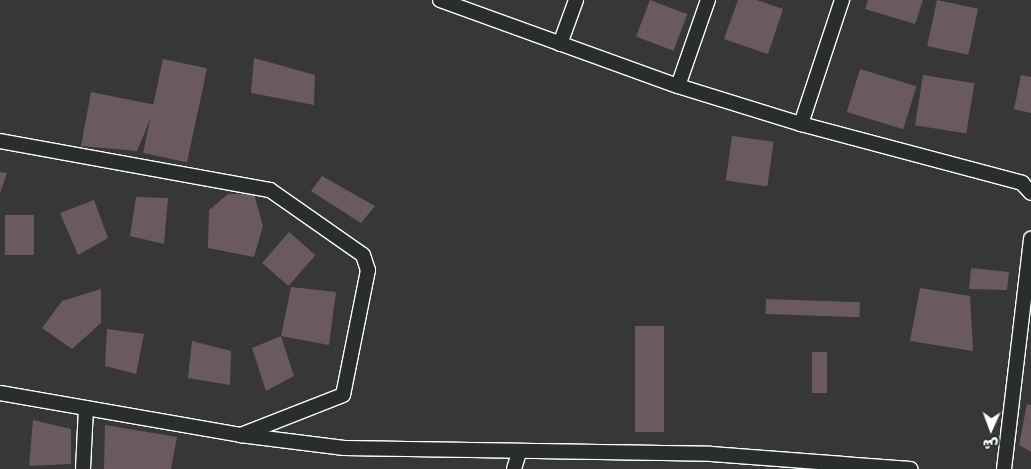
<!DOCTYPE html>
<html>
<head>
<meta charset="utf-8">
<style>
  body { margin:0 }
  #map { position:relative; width:1031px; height:469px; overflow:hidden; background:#373638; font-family:Kalam,"Playpen Sans Arabic",sans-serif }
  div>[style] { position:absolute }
  .building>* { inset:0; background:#6b5961; transform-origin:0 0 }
  .roads { filter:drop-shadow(1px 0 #fff) drop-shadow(-1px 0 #fff) drop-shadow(0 1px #fff) drop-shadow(0 -1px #fff) }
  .street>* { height:14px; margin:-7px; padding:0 7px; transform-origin:7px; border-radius:7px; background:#2a2d2e }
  span { translate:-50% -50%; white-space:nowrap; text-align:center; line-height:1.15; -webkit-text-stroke:4px #2a2d2e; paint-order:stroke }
  .north { position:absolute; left:966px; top:404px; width:50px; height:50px; -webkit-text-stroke:4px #2a2d2e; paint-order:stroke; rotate:182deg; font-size:14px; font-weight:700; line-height:20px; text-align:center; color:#fff }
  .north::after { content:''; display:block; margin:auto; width:18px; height:22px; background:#fff; clip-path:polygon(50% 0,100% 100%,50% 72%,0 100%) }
</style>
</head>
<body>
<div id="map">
  <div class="building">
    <div style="left:650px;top:0;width:40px;height:39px;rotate:21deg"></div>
    <div style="clip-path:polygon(738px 0,757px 0,783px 9px,768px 54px,724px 39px)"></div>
    <div style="clip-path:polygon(868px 0,923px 0,915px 24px,865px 9px)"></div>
    <div style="left:937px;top:0;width:42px;height:47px;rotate:12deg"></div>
    <div style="clip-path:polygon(254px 58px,315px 75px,314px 105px,251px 93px)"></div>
    <div style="left:163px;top:59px;width:45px;height:96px;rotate:12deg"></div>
    <div style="left:860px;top:69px;width:59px;height:45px;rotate:17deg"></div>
    <div style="left:923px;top:75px;width:52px;height:51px;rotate:9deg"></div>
    <div style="clip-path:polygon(1021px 75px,1031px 77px,1031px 113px,1014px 109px)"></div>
    <div style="clip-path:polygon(91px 92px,156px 105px,137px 151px,81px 146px)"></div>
    <div style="left:732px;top:136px;width:42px;height:45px;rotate:8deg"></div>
    <div style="clip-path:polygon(0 172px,7px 173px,0 193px)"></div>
    <div style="clip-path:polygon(322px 176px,375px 206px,361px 223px,311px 191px)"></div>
    <div style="clip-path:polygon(228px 194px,254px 194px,263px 226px,254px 257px,208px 248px,209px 210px)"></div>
    <div style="clip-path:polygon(136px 197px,168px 198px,164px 244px,130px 236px)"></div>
    <div style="clip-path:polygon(94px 200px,108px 238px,78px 255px,60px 213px)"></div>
    <div style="left:5px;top:215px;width:29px;height:40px"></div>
    <div style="left:289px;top:232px;width:35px;height:41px;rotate:41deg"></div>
    <div style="clip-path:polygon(971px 268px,1009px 272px,1007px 290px,969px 289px)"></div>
    <div style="clip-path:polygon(291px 287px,336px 292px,329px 345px,281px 336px,294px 376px,266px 391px,252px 348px,281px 336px)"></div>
    <div style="clip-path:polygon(920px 288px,970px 296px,973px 351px,910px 341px)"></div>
    <div style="clip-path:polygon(101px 289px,101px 323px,72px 349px,42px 328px,62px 301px)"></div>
    <div style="left:766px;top:299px;width:94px;height:15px;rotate:2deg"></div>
    <div style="left:635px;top:326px;width:29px;height:106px"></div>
    <div style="clip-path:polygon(107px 329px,144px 334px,136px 374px,105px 366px)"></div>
    <div style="clip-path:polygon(192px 341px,231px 351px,230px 385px,188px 378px)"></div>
    <div style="left:812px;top:352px;width:15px;height:41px"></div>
    <div style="clip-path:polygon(1027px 404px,1031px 405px,1031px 452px,1019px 445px)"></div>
    <div style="clip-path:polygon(33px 420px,71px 429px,71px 464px,29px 466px)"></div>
    <div style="clip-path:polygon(105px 425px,177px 437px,171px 469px,104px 469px)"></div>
  </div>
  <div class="roads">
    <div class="street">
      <div style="left:440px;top:0;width:253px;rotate:19.9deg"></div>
      <div style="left:678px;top:86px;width:129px;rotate:17.2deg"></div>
      <div style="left:801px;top:124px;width:229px;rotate:14.9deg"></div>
      <div style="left:1022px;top:183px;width:13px;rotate:48deg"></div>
      <div style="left:560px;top:44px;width:47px;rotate:-70deg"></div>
      <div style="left:678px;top:86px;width:91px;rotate:-70.8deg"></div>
      <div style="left:801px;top:124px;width:131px;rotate:-71.7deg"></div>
      <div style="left:0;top:141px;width:274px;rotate:10.3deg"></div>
      <div style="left:270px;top:190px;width:113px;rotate:35deg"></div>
      <div style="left:363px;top:255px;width:16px;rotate:72deg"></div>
      <div style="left:368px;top:270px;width:127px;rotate:101.3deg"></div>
      <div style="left:343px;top:395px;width:110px;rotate:158.6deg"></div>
      <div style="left:0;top:393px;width:244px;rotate:9.9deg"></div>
      <div style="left:240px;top:435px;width:105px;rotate:7.1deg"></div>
      <div style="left:344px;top:448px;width:367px;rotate:0.9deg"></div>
      <div style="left:711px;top:454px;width:200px;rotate:4.3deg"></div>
      <div style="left:83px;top:469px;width:61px;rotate:-87.2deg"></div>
      <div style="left:514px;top:469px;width:17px;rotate:-73deg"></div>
      <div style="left:1004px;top:469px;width:232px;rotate:-83.3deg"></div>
    </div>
  </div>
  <div class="north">ش</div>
</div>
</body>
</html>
